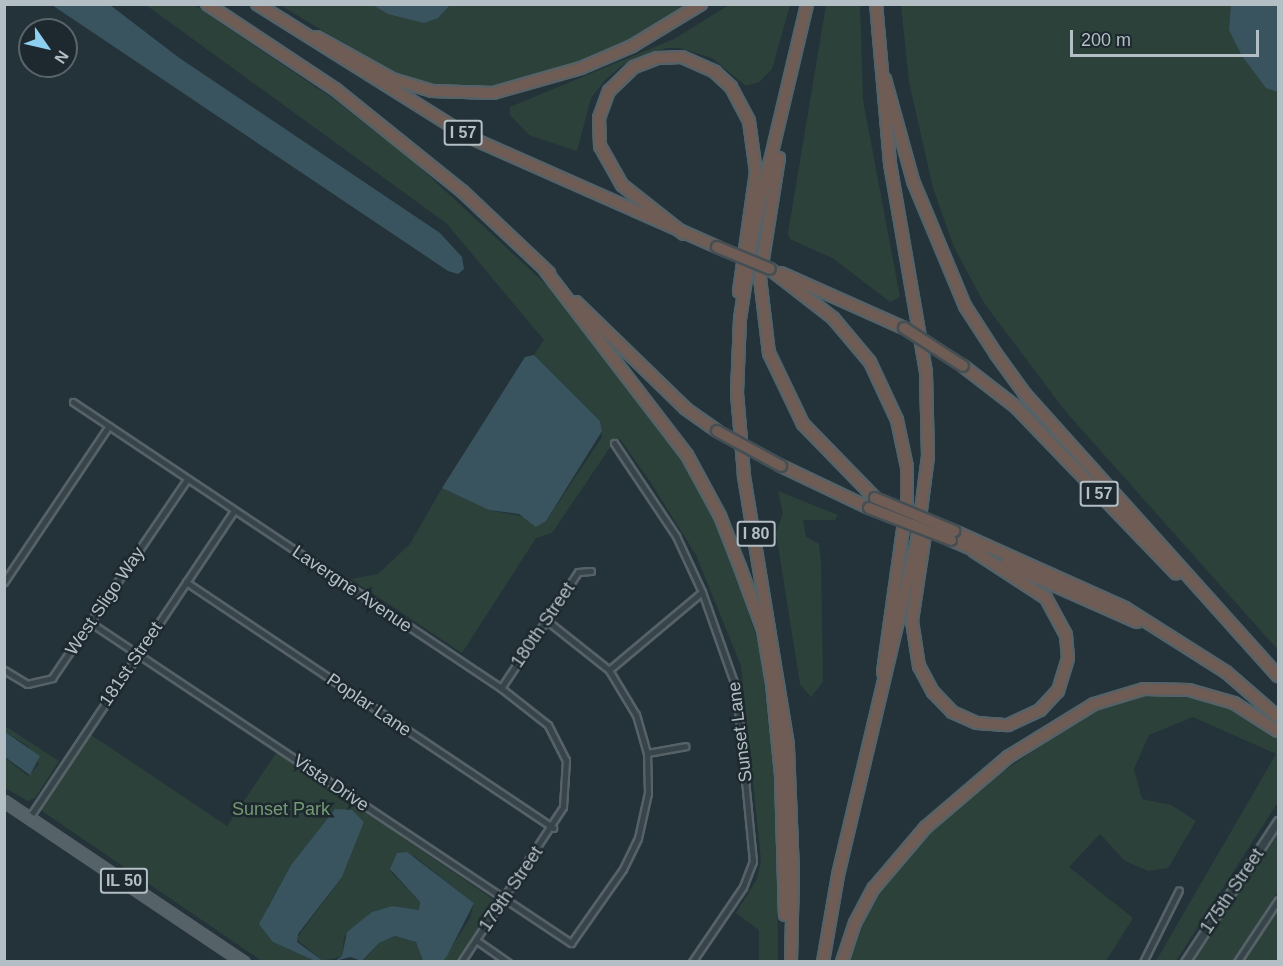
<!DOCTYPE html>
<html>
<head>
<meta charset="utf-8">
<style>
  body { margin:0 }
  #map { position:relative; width:1283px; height:966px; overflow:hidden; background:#243339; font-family:Arial,sans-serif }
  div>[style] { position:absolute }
  .green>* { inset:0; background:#2c413a }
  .water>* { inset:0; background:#39545e }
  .roads { filter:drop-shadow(2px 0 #566267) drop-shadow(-2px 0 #566267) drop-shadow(0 2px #566267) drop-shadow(0 -2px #566267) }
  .minor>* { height:5px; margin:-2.5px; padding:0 2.5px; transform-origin:2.5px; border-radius:2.5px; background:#374449 }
  .tertiary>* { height:7px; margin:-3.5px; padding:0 3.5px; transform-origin:3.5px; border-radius:3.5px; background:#374449 }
  .primary>* { height:9px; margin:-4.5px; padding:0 4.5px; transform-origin:4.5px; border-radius:4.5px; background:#556369 }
  .motorway>* { height:10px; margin:-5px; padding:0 5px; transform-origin:5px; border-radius:5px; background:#6f5d55 }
  .bridges { filter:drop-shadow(2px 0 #434f54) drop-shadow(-2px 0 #434f54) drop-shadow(0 2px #434f54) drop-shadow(0 -2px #434f54) }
  .motorway-bridge>* { height:10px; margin:-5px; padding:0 5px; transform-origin:5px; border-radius:5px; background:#6f5d55 }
  span { translate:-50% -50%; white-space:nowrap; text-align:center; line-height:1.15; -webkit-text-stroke:5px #1d292e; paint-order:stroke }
  .shield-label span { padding:2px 4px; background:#1d292e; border:2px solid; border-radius:4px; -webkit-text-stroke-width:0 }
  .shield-label { font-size:16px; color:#b3bfc5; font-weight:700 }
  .street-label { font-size:18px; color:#b3bfc5 }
  .park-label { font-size:18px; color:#759973 }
  .frame { position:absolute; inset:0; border:6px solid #b3bfc5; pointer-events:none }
  .north { position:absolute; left:18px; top:18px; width:60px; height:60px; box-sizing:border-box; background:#1d292e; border:2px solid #59656a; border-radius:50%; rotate:124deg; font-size:16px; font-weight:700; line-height:24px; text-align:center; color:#b3bfc5 }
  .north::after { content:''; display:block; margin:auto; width:21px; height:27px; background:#8ecfef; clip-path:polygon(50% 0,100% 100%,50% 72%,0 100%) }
  .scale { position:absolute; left:1070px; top:30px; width:189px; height:27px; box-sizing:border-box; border:3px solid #b3bfc5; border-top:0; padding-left:8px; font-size:18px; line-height:21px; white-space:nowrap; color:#b3bfc5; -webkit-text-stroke:4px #1d292e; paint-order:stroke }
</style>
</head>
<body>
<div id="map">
  <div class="green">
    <div style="clip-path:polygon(146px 5px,194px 5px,335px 100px,412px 160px,551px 289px,685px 458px,720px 523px,761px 652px,776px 796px,778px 961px,759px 961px,759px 930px,736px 913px,757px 879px,761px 860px,741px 666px,696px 555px,651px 483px,620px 439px,611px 446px,552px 533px,536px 538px,462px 653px,351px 579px,378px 574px,410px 544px,442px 488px,489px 510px,546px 521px,602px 437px,600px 421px,534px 355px,544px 340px,446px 223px)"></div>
    <div style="clip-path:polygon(280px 5px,694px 5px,659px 28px,559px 71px,510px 85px,476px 89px,445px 88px,395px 74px)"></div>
    <div style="clip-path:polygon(729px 5px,790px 5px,772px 69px,759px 82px,746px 86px,712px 58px,680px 48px,666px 48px,623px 65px,606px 79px,591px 98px,577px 151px,529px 135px,510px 115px,510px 107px,674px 39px)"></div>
    <div style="clip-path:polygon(826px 5px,860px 5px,863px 100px,900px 297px,890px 302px,834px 259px,790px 239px,788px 233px)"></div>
    <div style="clip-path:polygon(901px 5px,1278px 5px,1278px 650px,1066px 412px,984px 303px,954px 247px,933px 188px,909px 82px)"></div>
    <div style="clip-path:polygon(778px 491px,838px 515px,835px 520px,803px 520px,806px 537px,819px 544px,821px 562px,823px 682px,811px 697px,800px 684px,776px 533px,783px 513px)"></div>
    <div style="clip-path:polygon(1153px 693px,1216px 701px,1247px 715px,1278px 738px,1278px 802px,1176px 961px,1156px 961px,1276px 754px,1193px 717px,1149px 735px,1134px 769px,1142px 799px,1171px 805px,1196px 821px,1168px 868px,1148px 871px,1125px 861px,1100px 834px,1069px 867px,1133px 918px,1106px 961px,849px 962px,872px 901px,920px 842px,971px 794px,1093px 709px)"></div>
    <div style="clip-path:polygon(5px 726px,59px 761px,35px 798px,28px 801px,5px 788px,4px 757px,28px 776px,39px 764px,28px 746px,5px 732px)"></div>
    <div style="clip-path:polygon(90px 734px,227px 826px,277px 752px,497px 902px,457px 961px,443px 961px,470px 918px,474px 903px,414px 856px,391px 872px,420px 902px,419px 911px,392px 906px,372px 912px,344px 937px,342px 956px,323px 961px,296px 939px,342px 877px,364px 822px,335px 809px,291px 865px,267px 908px,273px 942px,315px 961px,262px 961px,42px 811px,42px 805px)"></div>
    <div style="clip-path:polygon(1278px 834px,1278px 892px,1241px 949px,1233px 961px,1192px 961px)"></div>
    <div style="clip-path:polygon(1278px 909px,1278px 961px,1242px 961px,1272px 917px)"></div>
    <div style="clip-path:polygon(395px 936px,416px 942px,423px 961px,362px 962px,379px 943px)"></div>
  </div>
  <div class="water">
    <div style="clip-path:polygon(52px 5px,110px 5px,178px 57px,440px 233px,462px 257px,464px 269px,458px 274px,448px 271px)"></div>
    <div style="clip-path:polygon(373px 5px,450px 5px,438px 18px,424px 23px,388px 14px)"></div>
    <div style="clip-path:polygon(1231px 5px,1278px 5px,1278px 92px,1266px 88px,1242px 56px,1229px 30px)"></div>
    <div style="clip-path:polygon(534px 355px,600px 421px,602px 431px,546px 521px,536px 527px,519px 514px,489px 510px,442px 488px,525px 357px)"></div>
    <div style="clip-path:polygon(5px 732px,40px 756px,30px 775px,5px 757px)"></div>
    <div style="clip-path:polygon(335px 809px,352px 810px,364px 822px,342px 877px,298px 934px,297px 942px,323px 961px,315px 961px,273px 942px,259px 924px,291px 865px)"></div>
    <div style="clip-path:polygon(407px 852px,474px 903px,447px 956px,443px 961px,423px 961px,416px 942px,395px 936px,379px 943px,362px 961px,350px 957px,335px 961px,342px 956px,347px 932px,372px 912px,392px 906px,419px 910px,420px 902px,390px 869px,397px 853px)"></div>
  </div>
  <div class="roads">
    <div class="minor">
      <div style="left:73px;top:402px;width:515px;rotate:33.75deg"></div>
      <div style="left:501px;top:688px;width:60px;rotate:38.2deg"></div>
      <div style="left:548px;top:725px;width:39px;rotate:63deg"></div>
      <div style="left:566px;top:760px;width:47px;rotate:93.7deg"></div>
      <div style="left:563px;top:807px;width:186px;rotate:123.3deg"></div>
      <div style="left:614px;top:443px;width:112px;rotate:56.3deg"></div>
      <div style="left:676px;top:536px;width:62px;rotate:65.1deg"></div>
      <div style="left:702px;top:592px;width:102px;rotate:70.5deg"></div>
      <div style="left:736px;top:688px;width:174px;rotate:84.4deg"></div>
      <div style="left:753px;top:861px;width:28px;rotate:111deg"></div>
      <div style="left:743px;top:887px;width:91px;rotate:124.2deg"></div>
      <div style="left:4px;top:582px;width:188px;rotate:-56.1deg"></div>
      <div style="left:186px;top:582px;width:442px;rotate:33.8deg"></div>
      <div style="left:91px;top:623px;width:577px;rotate:33.69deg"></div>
      <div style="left:571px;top:943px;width:90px;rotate:-54.9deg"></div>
      <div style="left:623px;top:869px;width:34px;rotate:-64deg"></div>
      <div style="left:638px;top:838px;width:46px;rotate:-77.5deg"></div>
      <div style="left:648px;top:793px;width:40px;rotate:-91.4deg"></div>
      <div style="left:647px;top:753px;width:40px;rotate:-106deg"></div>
      <div style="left:636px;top:715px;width:52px;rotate:-121deg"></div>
      <div style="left:609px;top:670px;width:80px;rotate:-141.6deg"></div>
      <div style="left:4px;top:670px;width:27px;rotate:31deg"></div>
      <div style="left:27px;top:684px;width:26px;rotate:-13deg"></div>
      <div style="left:52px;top:678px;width:240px;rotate:-55.8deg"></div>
      <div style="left:609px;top:670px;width:121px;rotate:-40deg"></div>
      <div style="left:501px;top:688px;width:139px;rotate:-56.4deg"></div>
      <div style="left:578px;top:572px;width:13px;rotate:-4deg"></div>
      <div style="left:647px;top:753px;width:39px;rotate:-10deg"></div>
      <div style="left:29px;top:818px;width:369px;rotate:-56.3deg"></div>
      <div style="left:476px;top:940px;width:39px;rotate:35deg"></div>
      <div style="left:1143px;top:962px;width:80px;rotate:-63.4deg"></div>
      <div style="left:1237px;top:962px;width:74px;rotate:-56.5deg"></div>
    </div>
    <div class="tertiary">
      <div style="left:1185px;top:962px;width:169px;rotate:-56.6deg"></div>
    </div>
    <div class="primary">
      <div style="left:4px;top:801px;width:289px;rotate:33.9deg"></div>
    </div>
    <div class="motorway">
      <div style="left:207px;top:4px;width:154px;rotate:33.6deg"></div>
      <div style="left:335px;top:89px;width:163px;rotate:38.8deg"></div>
      <div style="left:462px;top:191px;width:120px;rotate:43.3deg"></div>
      <div style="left:257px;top:4px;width:250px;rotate:32.1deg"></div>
      <div style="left:469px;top:137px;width:271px;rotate:23.9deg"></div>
      <div style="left:317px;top:37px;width:86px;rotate:29.2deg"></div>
      <div style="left:392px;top:79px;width:42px;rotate:16.7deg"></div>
      <div style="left:432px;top:91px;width:61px;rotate:1.9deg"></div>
      <div style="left:493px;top:93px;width:91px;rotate:-15.9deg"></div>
      <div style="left:581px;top:68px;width:56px;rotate:-23.3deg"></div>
      <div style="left:632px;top:46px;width:81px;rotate:-31.3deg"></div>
      <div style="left:885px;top:79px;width:106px;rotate:74.6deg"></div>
      <div style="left:913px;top:181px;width:135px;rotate:67.4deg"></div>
      <div style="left:965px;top:306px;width:57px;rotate:57.1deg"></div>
      <div style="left:996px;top:354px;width:49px;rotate:54.1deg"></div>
      <div style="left:1025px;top:394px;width:379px;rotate:48.1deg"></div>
      <div style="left:779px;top:158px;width:121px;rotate:99deg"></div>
      <div style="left:760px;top:278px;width:76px;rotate:83.2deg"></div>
      <div style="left:769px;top:353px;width:79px;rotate:64.4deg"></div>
      <div style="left:803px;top:424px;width:103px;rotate:45.8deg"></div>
      <div style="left:684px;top:234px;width:79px;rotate:-141.7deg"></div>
      <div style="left:622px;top:185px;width:45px;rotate:-119.4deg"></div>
      <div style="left:600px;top:146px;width:28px;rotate:-92deg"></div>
      <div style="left:599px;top:118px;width:29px;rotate:-70deg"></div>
      <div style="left:609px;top:91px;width:35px;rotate:-44deg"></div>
      <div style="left:634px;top:67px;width:25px;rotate:-21deg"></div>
      <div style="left:657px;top:58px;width:25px;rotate:-2deg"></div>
      <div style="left:682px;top:57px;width:36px;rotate:24deg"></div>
      <div style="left:715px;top:72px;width:22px;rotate:43deg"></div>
      <div style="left:731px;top:87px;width:38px;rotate:62deg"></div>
      <div style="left:749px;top:121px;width:51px;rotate:82.2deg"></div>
      <div style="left:756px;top:172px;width:121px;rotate:98.1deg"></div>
      <div style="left:770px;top:269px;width:80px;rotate:37.9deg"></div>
      <div style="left:833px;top:318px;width:57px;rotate:49.9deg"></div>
      <div style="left:870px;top:362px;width:64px;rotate:65deg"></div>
      <div style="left:897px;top:420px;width:48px;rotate:78deg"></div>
      <div style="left:907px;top:467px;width:34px;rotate:90deg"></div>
      <div style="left:907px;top:501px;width:173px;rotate:98deg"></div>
      <div style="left:545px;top:270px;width:233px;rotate:52.5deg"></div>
      <div style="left:687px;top:455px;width:69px;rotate:61.6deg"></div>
      <div style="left:720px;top:516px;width:55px;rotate:68.6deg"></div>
      <div style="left:740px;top:567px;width:67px;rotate:69.9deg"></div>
      <div style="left:763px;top:630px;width:55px;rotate:80.5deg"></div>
      <div style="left:772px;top:684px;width:92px;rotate:84.4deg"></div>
      <div style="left:781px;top:776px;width:139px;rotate:88.4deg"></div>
      <div style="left:781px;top:273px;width:135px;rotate:24.1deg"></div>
      <div style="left:576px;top:302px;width:153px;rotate:44.2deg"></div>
      <div style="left:686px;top:409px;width:38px;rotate:35deg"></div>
      <div style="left:963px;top:366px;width:67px;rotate:37.7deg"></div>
      <div style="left:1016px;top:407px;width:231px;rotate:46.1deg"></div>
      <div style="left:781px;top:466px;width:98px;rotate:25.5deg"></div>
      <div style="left:926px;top:528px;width:94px;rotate:98.6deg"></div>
      <div style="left:912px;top:621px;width:46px;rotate:81.2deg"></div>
      <div style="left:919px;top:666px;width:30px;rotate:62deg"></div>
      <div style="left:933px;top:692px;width:28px;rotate:46deg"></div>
      <div style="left:952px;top:712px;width:27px;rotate:24deg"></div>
      <div style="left:977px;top:723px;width:31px;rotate:4deg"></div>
      <div style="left:1008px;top:725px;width:35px;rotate:-25deg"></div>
      <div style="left:1040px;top:710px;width:26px;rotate:-47deg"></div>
      <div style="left:1058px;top:691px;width:34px;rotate:-73deg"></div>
      <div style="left:1068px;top:658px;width:23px;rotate:-95deg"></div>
      <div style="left:1066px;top:635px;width:42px;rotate:-118.4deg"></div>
      <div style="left:1046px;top:598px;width:86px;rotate:-146.9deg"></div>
      <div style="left:954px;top:531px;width:188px;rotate:24.2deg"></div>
      <div style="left:1125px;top:608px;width:120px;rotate:32.4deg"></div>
      <div style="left:1226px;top:672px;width:69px;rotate:40.9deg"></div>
      <div style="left:951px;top:540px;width:33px;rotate:23deg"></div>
      <div style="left:1006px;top:564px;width:143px;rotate:23.9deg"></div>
      <div style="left:791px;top:962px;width:90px;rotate:-88.7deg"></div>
      <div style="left:793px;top:872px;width:127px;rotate:-92.3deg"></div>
      <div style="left:788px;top:745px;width:274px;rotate:-99.3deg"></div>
      <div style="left:744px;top:475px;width:82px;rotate:-94.9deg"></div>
      <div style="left:737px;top:393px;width:74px;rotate:-87.7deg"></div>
      <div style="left:740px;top:319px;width:87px;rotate:-81.4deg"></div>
      <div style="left:753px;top:233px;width:235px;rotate:-76.7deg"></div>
      <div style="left:823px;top:962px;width:88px;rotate:-80.2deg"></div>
      <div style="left:838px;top:875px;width:343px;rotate:-76.7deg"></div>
      <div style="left:917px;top:541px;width:86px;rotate:-82.6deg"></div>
      <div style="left:928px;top:456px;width:84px;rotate:-91.4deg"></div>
      <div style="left:926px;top:372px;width:212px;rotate:-99.8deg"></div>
      <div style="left:890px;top:163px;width:160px;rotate:-95deg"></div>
      <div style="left:842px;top:962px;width:41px;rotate:-71.6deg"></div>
      <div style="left:855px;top:923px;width:40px;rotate:-62deg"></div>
      <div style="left:874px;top:888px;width:80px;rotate:-49.6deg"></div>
      <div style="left:926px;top:827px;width:108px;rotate:-40.5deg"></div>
      <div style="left:1008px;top:757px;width:101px;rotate:-31.6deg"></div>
      <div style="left:1094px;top:704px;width:52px;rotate:-16.7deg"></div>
      <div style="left:1144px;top:689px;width:45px;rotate:1.3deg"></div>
      <div style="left:1189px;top:690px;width:47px;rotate:16.1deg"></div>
      <div style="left:1234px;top:703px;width:52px;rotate:32.5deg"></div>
    </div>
  </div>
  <div class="bridges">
    <div class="motorway-bridge">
      <div style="left:717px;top:247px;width:57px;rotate:22.5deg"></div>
      <div style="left:904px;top:328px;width:70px;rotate:32.8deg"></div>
      <div style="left:717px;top:431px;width:73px;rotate:28.7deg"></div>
      <div style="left:875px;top:498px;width:86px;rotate:22.7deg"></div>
      <div style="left:869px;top:508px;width:88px;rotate:21.3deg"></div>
    </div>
  </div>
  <div class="shield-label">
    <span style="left:463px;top:133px">I 57</span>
    <span style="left:1099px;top:494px">I 57</span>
    <span style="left:756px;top:534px">I 80</span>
    <span style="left:124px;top:881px">IL 50</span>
  </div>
  <div class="street-label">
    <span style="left:352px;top:589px;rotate:34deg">Lavergne Avenue</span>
    <span style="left:105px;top:601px;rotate:-56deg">West Sligo Way</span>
    <span style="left:543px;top:625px;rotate:-56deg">180th Street</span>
    <span style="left:131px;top:664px;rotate:-56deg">181st Street</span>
    <span style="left:369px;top:705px;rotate:34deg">Poplar Lane</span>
    <span style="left:740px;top:732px;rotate:-97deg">Sunset Lane</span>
    <span style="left:331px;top:783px;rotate:34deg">Vista Drive</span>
    <span style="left:511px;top:889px;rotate:-56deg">179th Street</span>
    <span style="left:1232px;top:891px;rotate:-56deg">175th Street</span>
  </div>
  <div class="park-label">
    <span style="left:281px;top:809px">Sunset Park</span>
  </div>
  <div class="frame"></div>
  <div class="north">N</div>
  <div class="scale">200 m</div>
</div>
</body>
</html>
